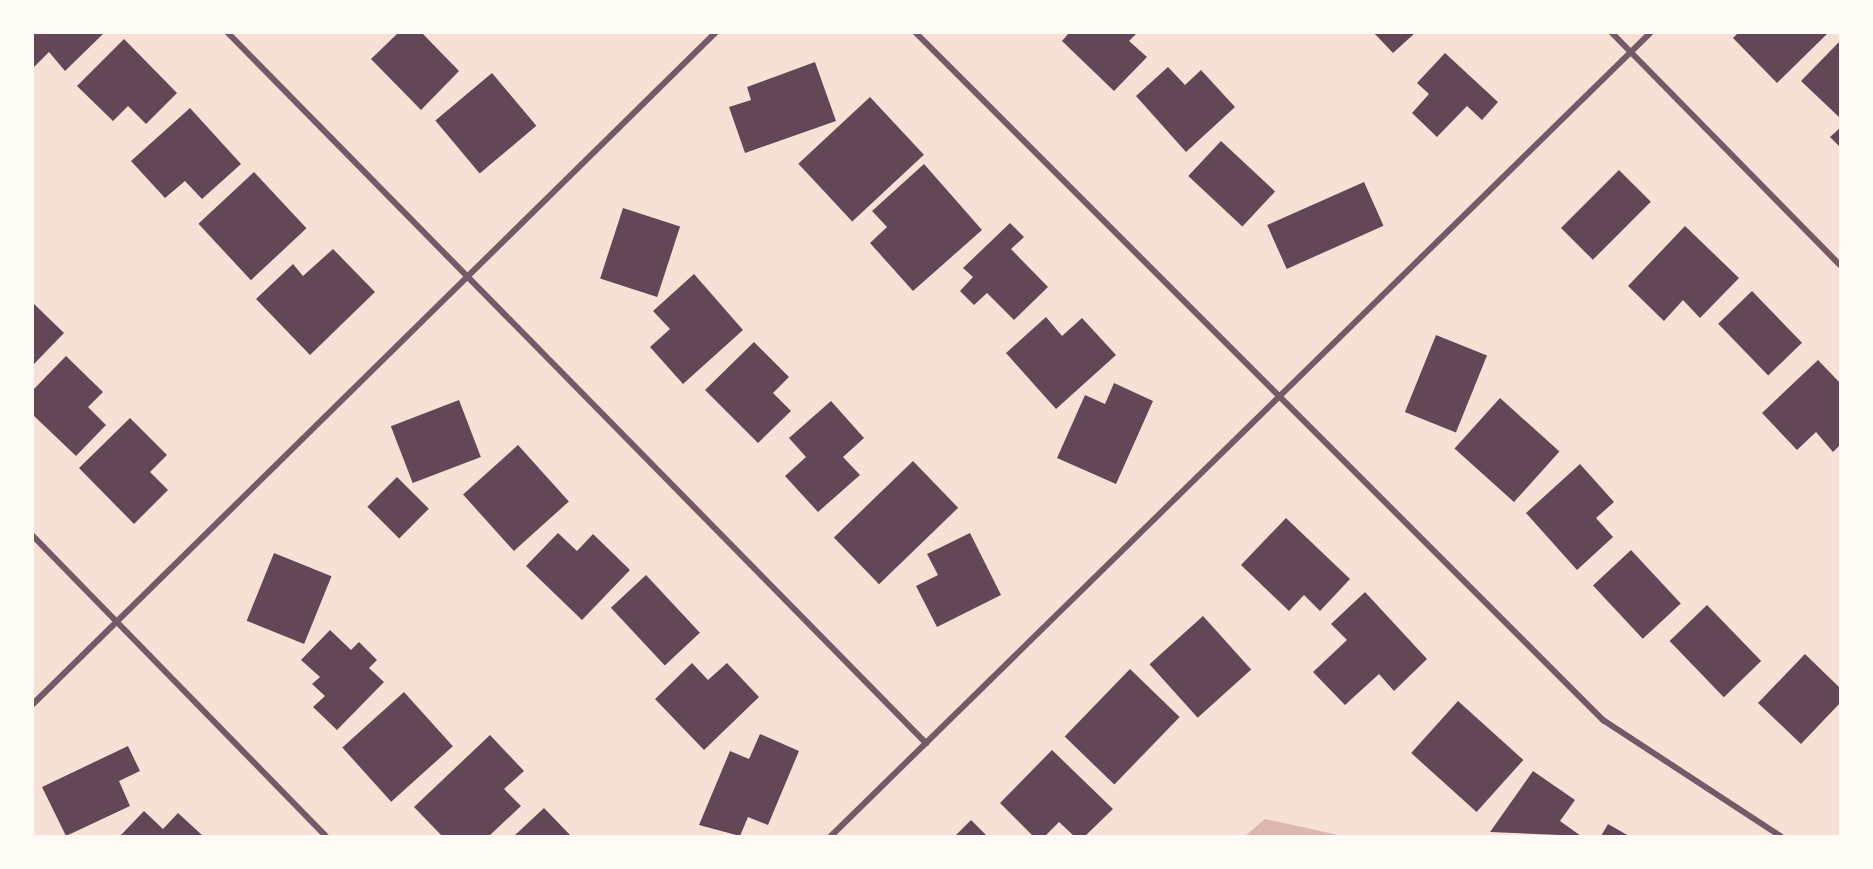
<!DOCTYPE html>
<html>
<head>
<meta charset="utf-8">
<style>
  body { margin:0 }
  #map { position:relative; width:1873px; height:869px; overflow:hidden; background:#f7e1d7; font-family:Barlow,sans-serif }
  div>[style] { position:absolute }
  .water>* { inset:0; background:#dcb8b0 }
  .building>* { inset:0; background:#644757; transform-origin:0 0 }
  .minor>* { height:6px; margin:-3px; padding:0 3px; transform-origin:3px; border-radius:3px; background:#755966 }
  span { translate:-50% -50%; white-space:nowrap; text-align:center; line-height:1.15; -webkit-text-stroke:6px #fffaf5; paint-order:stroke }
  .frame { position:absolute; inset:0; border:34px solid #fffaf5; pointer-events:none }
</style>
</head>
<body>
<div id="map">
  <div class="water">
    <div style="clip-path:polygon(1265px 819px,1343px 836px,1245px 836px)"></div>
  </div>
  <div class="building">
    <div style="clip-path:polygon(33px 33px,104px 33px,65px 71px,49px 52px,33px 68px)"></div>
    <div style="clip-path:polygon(398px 33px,422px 33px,459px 71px,421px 110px,371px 59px)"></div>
    <div style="clip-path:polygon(1069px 33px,1137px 33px,1129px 41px,1147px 57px,1114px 91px,1062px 41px)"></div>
    <div style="clip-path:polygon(1374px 33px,1415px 33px,1393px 53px)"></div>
    <div style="clip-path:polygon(1738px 33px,1828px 33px,1777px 83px,1733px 38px)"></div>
    <div style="clip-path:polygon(124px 39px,177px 93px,146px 124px,128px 106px,113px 121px,77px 86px)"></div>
    <div style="clip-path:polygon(1840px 41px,1840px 115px,1839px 117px,1801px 81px)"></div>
    <div style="clip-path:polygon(1445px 53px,1498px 102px,1482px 120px,1467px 106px,1437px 137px,1412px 113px,1429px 94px,1417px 83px)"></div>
    <div style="clip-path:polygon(815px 62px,836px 121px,745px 153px,729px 107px,751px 100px,747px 87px)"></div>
    <div style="clip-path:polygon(1168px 67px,1185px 85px,1201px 70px,1235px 107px,1186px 152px,1136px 96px)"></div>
    <div style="left:492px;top:73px;width:69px;height:74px;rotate:50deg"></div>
    <div style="left:870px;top:97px;width:79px;height:98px;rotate:47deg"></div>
    <div style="clip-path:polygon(190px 108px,241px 164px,202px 199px,185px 181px,165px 198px,131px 161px)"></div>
    <div style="clip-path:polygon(1840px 128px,1840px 147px,1830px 137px)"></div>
    <div style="left:1221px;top:141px;width:74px;height:48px;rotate:43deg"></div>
    <div style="clip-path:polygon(924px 164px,982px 230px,913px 291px,870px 243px,887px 227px,872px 211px)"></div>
    <div style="left:1619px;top:170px;width:45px;height:82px;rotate:45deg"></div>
    <div style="left:254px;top:172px;width:77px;height:76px;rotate:47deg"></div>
    <div style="left:1364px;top:182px;width:48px;height:106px;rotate:66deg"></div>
    <div style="left:623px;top:208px;width:60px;height:74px;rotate:18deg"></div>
    <div style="clip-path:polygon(1010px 223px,1024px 237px,1011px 249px,1048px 287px,1014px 320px,987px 293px,974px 305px,960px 291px,973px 277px,963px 268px)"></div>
    <div style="clip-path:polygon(1685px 226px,1739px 278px,1700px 318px,1683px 300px,1664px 321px,1628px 286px)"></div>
    <div style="clip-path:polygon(333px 249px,375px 292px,310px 355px,256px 299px,293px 264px,303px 276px)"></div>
    <div style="clip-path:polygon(694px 274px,743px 330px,683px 384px,650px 347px,670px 329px,653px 311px)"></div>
    <div style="left:1752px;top:291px;width:72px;height:47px;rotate:46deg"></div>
    <div style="clip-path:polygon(33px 303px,64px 333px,33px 365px)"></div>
    <div style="clip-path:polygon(1046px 317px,1062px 336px,1082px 318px,1116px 355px,1056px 409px,1006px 353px)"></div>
    <div style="left:1436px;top:335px;width:55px;height:83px;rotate:22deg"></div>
    <div style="clip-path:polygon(754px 342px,789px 377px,773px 393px,791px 411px,758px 443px,705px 390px)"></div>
    <div style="clip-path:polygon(66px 356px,103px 392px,88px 407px,106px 425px,76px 456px,33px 415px,33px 390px)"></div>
    <div style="clip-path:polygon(1818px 360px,1840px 383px,1840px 445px,1833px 452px,1816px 432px,1797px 450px,1762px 413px)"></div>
    <div style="clip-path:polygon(1114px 383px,1153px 401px,1116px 484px,1057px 458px,1085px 395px,1105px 404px)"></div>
    <div style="left:1500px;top:398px;width:80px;height:68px;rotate:42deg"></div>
    <div style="left:459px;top:400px;width:61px;height:73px;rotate:69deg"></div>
    <div style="clip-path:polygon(831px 401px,864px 438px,843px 457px,860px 475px,818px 512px,785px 476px,806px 457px,789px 438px)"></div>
    <div style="clip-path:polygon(130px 418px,167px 455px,150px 472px,168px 490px,134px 524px,79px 468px)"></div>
    <div style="left:518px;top:445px;width:76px;height:74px;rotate:48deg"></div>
    <div style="left:913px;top:461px;width:65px;height:110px;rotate:46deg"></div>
    <div style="clip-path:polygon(1580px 464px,1614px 502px,1596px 518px,1613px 537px,1577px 570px,1526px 513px)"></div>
    <div style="left:397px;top:477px;width:45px;height:42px;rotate:45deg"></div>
    <div style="clip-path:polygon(1286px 518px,1350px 579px,1320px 611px,1304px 595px,1289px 611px,1241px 565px)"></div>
    <div style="clip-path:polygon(558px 533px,577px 551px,593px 534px,630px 570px,582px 620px,526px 566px)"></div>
    <div style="clip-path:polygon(970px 533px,1001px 595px,937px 627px,916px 586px,938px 575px,927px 554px)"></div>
    <div style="left:1631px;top:550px;width:73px;height:52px;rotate:47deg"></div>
    <div style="left:274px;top:553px;width:62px;height:73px;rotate:22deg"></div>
    <div style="left:646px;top:575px;width:79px;height:48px;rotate:47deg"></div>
    <div style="clip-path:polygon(1365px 592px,1427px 659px,1394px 691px,1379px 674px,1345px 705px,1313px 672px,1347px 640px,1331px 624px)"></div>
    <div style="left:1707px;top:605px;width:78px;height:52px;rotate:46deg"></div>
    <div style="left:1203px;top:616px;width:72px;height:72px;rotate:48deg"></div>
    <div style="clip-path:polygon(330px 630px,351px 650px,359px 642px,377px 660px,369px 668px,384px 682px,337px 730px,313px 707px,325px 696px,312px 684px,320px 677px,301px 660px)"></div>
    <div style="clip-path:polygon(1805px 654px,1840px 688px,1840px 703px,1801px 744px,1758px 703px)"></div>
    <div style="clip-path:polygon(692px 663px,708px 680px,727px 663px,759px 697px,704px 750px,655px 699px)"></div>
    <div style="left:1130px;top:669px;width:69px;height:94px;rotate:44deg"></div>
    <div style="left:404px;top:692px;width:73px;height:83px;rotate:48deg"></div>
    <div style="left:1458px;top:701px;width:88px;height:70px;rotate:42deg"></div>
    <div style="clip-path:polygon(760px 734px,799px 751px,768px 825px,748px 817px,740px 836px,699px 825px,730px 751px,749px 759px)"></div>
    <div style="clip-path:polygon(490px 735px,524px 771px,504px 789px,521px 806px,489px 836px,442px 836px,414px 807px)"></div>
    <div style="clip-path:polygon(128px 746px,140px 771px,119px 781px,130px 806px,66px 836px,42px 787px)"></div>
    <div style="clip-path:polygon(1052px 750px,1113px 809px,1085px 836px,1074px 836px,1059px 822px,1045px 836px,1033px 836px,1000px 803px)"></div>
    <div style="clip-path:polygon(1533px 771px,1575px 800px,1560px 821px,1581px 836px,1490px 832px)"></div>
    <div style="clip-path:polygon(544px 808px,571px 836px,514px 836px)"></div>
    <div style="clip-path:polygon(144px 811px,163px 829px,178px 813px,203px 836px,120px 836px)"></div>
    <div style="clip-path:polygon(971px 820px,987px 836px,955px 836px)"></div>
    <div style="clip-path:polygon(1608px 824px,1629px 836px,1601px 836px)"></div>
  </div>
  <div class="minor">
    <div style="left:228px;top:33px;width:996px;rotate:45.49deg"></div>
    <div style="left:916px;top:33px;width:972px;rotate:45deg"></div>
    <div style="left:1603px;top:720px;width:212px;rotate:33.2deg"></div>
    <div style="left:1612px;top:33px;width:325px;rotate:45.5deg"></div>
    <div style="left:33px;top:536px;width:419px;rotate:45.7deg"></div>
    <div style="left:33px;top:704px;width:957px;rotate:-44.53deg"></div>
    <div style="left:831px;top:836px;width:1147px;rotate:-44.43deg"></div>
  </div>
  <div class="frame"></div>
</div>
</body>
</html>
